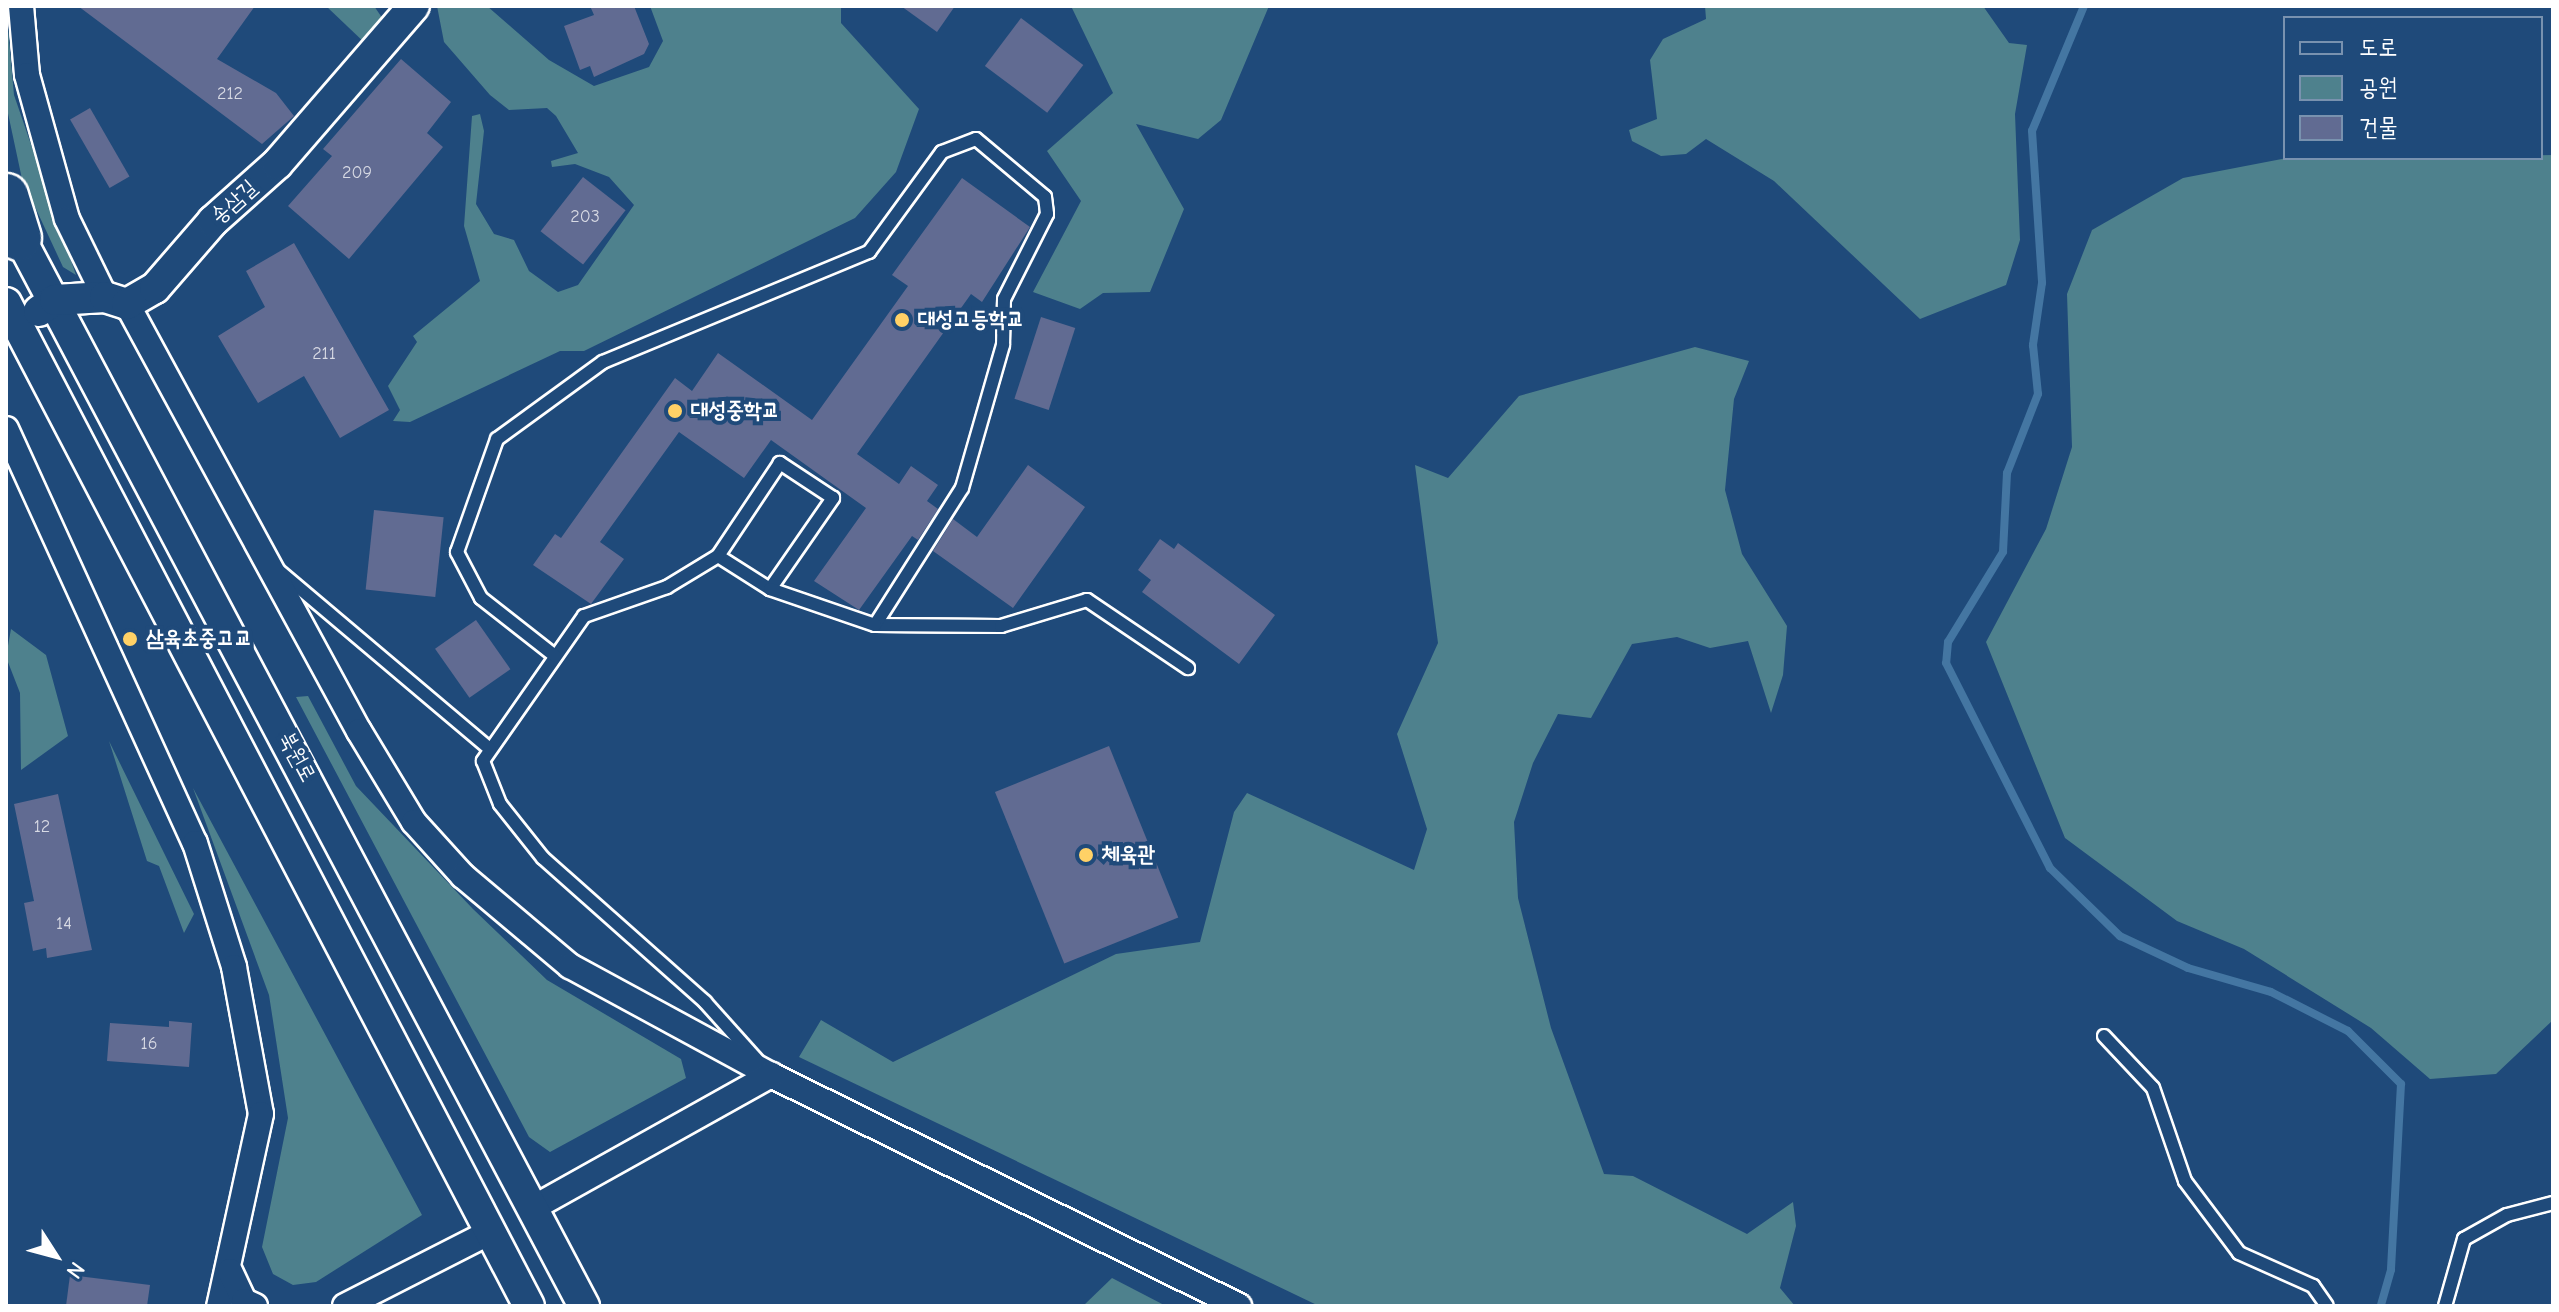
<!DOCTYPE html>
<html>
<head>
<meta charset="utf-8">
<style>
  body { margin:0 }
  #map { position:relative; width:2559px; height:1312px; overflow:hidden; background:#1f4a7a; font-family:"Comic Neue","Poor Story",sans-serif }
  div>[style] { position:absolute }
  .green>* { inset:0; background:#4e818d }
  .stream>* { height:8px; margin:-4px; padding:0 4px; transform-origin:4px; border-radius:4px; background:#4476a2 }
  .building>* { inset:0; background:#616b92; transform-origin:0 0 }
  .roads { filter:drop-shadow(2px 0 #fff) drop-shadow(-2px 0 #fff) drop-shadow(0 2px #fff) drop-shadow(0 -2px #fff) }
  .service>* { height:12px; margin:-6px; padding:0 6px; transform-origin:6px; border-radius:6px; background:#1f4a7a }
  .minor>* { height:24px; margin:-12px; padding:0 12px; transform-origin:12px; border-radius:12px; background:#1f4a7a }
  .tertiary>* { height:30px; margin:-15px; padding:0 15px; transform-origin:15px; border-radius:15px; background:#1f4a7a }
  .motorway>* { height:44px; margin:-22px; padding:0 22px; transform-origin:22px; border-radius:22px; background:#1f4a7a }
  .dots>* { width:22px; height:22px; translate:-50% -50%; box-sizing:border-box; border:4px solid #1f4a7a; border-radius:50% }
  span { translate:-50% -50%; white-space:nowrap; text-align:center; line-height:1.15; -webkit-text-stroke:8px #1f4a7a; paint-order:stroke }
  .number-label { font-size:18px; color:#d8dae4 }
  .number-label span { -webkit-text-stroke-width:0 }
  .street-label { font-size:22px; color:#fff }
  .poi-label { font-size:22px; color:#fff; font-weight:700 }
  .left { translate:0 -50%; text-align:left }
  .frame { position:absolute; inset:0; border:8px solid #fff; pointer-events:none }
  .legend { position:absolute; left:2283px; top:16px; width:260px; height:144px; box-sizing:border-box; background:#1f4a7a; border:2px solid #7992af; margin:0; padding:10px 14px; list-style:none; font-size:24px; color:#fff }
  .legend li { display:flex; align-items:center; gap:16px; height:40px }
  .legend b { width:40px; border:2px solid #7992af }
  .north { position:absolute; left:16px; top:1216px; width:80px; height:80px; -webkit-text-stroke:6px #1f4a7a; paint-order:stroke; rotate:126deg; font-size:22px; font-weight:700; line-height:32px; text-align:center; color:#fff }
  .north::after { content:''; display:block; margin:auto; width:28px; height:36px; background:#fff; clip-path:polygon(50% 0,100% 100%,50% 72%,0 100%) }
</style>
</head>
<body>
<div id="map">
  <div class="green">
    <div style="clip-path:polygon(6px 6px,14px 95px,76px 275px,63px 267px,22px 179px,6px 104px)"></div>
    <div style="clip-path:polygon(326px 6px,374px 6px,385px 22px,367px 45px)"></div>
    <div style="clip-path:polygon(437px 6px,487px 6px,549px 60px,594px 86px,649px 67px,663px 41px,650px 6px,841px 6px,841px 23px,919px 109px,896px 172px,855px 218px,584px 351px,560px 351px,410px 422px,393px 421px,400px 410px,388px 386px,417px 342px,413px 336px,480px 281px,464px 226px,472px 116px,480px 114px,484px 131px,476px 204px,494px 234px,514px 240px,529px 271px,558px 292px,578px 285px,634px 205px,609px 177px,575px 164px,552px 167px,551px 161px,578px 153px,556px 116px,547px 108px,509px 110px,490px 95px,444px 42px)"></div>
    <div style="clip-path:polygon(1071px 6px,1269px 6px,1221px 120px,1198px 139px,1136px 124px,1184px 209px,1150px 292px,1103px 293px,1080px 309px,1033px 292px,1081px 201px,1047px 151px,1113px 93px)"></div>
    <div style="clip-path:polygon(1705px 6px,1983px 6px,2009px 43px,2027px 45px,2015px 114px,2020px 240px,2006px 285px,1920px 319px,1774px 181px,1706px 139px,1686px 154px,1661px 156px,1632px 141px,1629px 130px,1657px 119px,1650px 60px,1663px 39px,1706px 19px)"></div>
    <div style="clip-path:polygon(2553px 155px,2553px 1020px,2496px 1074px,2430px 1079px,2371px 1028px,2244px 949px,2177px 921px,2065px 838px,1986px 642px,2046px 529px,2072px 447px,2067px 294px,2092px 230px,2183px 178px,2287px 158px)"></div>
    <div style="clip-path:polygon(1695px 347px,1749px 361px,1734px 399px,1725px 490px,1742px 554px,1787px 626px,1783px 675px,1771px 713px,1748px 641px,1710px 648px,1677px 637px,1632px 644px,1591px 718px,1558px 714px,1533px 763px,1514px 822px,1518px 898px,1551px 1028px,1604px 1174px,1633px 1176px,1747px 1234px,1793px 1202px,1796px 1226px,1780px 1288px,1795px 1306px,1319px 1306px,799px 1057px,821px 1020px,893px 1062px,1116px 954px,1200px 942px,1234px 812px,1247px 793px,1414px 870px,1427px 829px,1397px 734px,1438px 643px,1415px 465px,1448px 478px,1519px 396px)"></div>
    <div style="clip-path:polygon(11px 629px,46px 655px,68px 736px,21px 770px,20px 693px,6px 657px)"></div>
    <div style="clip-path:polygon(308px 696px,356px 786px,473px 909px,547px 980px,681px 1059px,686px 1078px,550px 1152px,529px 1137px,296px 697px)"></div>
    <div style="clip-path:polygon(109px 741px,194px 914px,184px 933px,159px 866px,147px 861px)"></div>
    <div style="clip-path:polygon(193px 788px,422px 1215px,316px 1282px,293px 1285px,273px 1274px,262px 1247px,288px 1118px,269px 995px)"></div>
    <div style="clip-path:polygon(1112px 1278px,1166px 1306px,1083px 1306px)"></div>
  </div>
  <div class="stream">
    <div style="left:2084px;top:6px;width:135px;rotate:112.6deg"></div>
    <div style="left:2032px;top:131px;width:152px;rotate:86.2deg"></div>
    <div style="left:2042px;top:283px;width:63px;rotate:98.3deg"></div>
    <div style="left:2033px;top:345px;width:49px;rotate:84.2deg"></div>
    <div style="left:2038px;top:394px;width:85px;rotate:111.4deg"></div>
    <div style="left:2007px;top:473px;width:79px;rotate:92.9deg"></div>
    <div style="left:2003px;top:552px;width:105px;rotate:121.4deg"></div>
    <div style="left:1948px;top:642px;width:21px;rotate:95deg"></div>
    <div style="left:1946px;top:663px;width:230px;rotate:63.1deg"></div>
    <div style="left:2050px;top:868px;width:98px;rotate:44.2deg"></div>
    <div style="left:2120px;top:936px;width:75px;rotate:25.2deg"></div>
    <div style="left:2188px;top:968px;width:86px;rotate:16.1deg"></div>
    <div style="left:2271px;top:992px;width:86px;rotate:26.9deg"></div>
    <div style="left:2348px;top:1031px;width:75px;rotate:45deg"></div>
    <div style="left:2401px;top:1084px;width:186px;rotate:93.1deg"></div>
    <div style="left:2391px;top:1270px;width:37px;rotate:106deg"></div>
  </div>
  <div class="building">
    <div style="clip-path:polygon(78px 6px,255px 6px,217px 59px,276px 93px,294px 116px,262px 144px)"></div>
    <div style="clip-path:polygon(590px 6px,634px 6px,649px 44px,644px 54px,594px 77px,590px 66px,580px 70px,564px 26px,594px 15px)"></div>
    <div style="clip-path:polygon(901px 6px,955px 6px,937px 32px)"></div>
    <div style="left:1021px;top:18px;width:78px;height:60px;rotate:37deg"></div>
    <div style="clip-path:polygon(401px 59px,451px 102px,427px 133px,443px 147px,349px 259px,288px 206px,332px 156px,323px 149px)"></div>
    <div style="left:90px;top:108px;width:79px;height:23px;rotate:60deg"></div>
    <div style="left:583px;top:177px;width:54px;height:69px;rotate:38deg"></div>
    <div style="clip-path:polygon(962px 178px,1030px 227px,982px 302px,971px 294px,857px 454px,899px 484px,911px 466px,938px 485px,927px 501px,938px 509px,918px 540px,912px 536px,859px 610px,814px 581px,866px 508px,771px 440px,744px 478px,679px 432px,600px 542px,624px 559px,591px 604px,533px 565px,555px 534px,561px 538px,675px 378px,692px 391px,718px 353px,812px 420px,908px 286px,892px 275px)"></div>
    <div style="clip-path:polygon(294px 243px,389px 410px,340px 438px,304px 376px,258px 403px,218px 336px,265px 307px,246px 271px)"></div>
    <div style="left:1041px;top:317px;width:36px;height:86px;rotate:18deg"></div>
    <div style="clip-path:polygon(1028px 465px,1085px 507px,1013px 608px,933px 551px,953px 519px,977px 537px)"></div>
    <div style="left:374px;top:510px;width:70px;height:80px;rotate:6deg"></div>
    <div style="clip-path:polygon(1160px 539px,1174px 549px,1178px 543px,1275px 615px,1239px 664px,1142px 592px,1151px 580px,1138px 570px)"></div>
    <div style="left:476px;top:620px;width:60px;height:50px;rotate:55deg"></div>
    <div style="left:1109px;top:746px;width:185px;height:123px;rotate:68deg"></div>
    <div style="clip-path:polygon(58px 794px,92px 950px,47px 958px,46px 948px,33px 951px,24px 903px,34px 901px,14px 804px)"></div>
    <div style="clip-path:polygon(169px 1021px,192px 1023px,189px 1067px,107px 1061px,110px 1023px,169px 1027px)"></div>
    <div style="clip-path:polygon(70px 1275px,150px 1285px,147px 1306px,66px 1306px)"></div>
  </div>
  <div class="roads">
    <div class="service">
      <div style="left:718px;top:556px;width:62px;rotate:32.4deg"></div>
      <div style="left:770px;top:589px;width:111px;rotate:-55.3deg"></div>
      <div style="left:833px;top:498px;width:64px;rotate:-146.6deg"></div>
      <div style="left:780px;top:463px;width:112px;rotate:123.7deg"></div>
      <div style="left:718px;top:556px;width:60px;rotate:148.7deg"></div>
      <div style="left:667px;top:587px;width:88px;rotate:160.7deg"></div>
      <div style="left:584px;top:616px;width:177px;rotate:124.9deg"></div>
      <div style="left:483px;top:761px;width:46px;rotate:68.4deg"></div>
      <div style="left:500px;top:804px;width:69px;rotate:51.5deg"></div>
      <div style="left:543px;top:858px;width:217px;rotate:41.6deg"></div>
      <div style="left:705px;top:1002px;width:78px;rotate:48.1deg"></div>
      <div style="left:278px;top:570px;width:277px;rotate:40.2deg"></div>
      <div style="left:875px;top:625px;width:126px;rotate:0.5deg"></div>
      <div style="left:1001px;top:626px;width:90px;rotate:-16.8deg"></div>
      <div style="left:1087px;top:600px;width:122px;rotate:34deg"></div>
      <div style="left:555px;top:656px;width:94px;rotate:-141.9deg"></div>
      <div style="left:481px;top:598px;width:52px;rotate:-117.6deg"></div>
      <div style="left:457px;top:552px;width:120px;rotate:-70.5deg"></div>
      <div style="left:497px;top:439px;width:131px;rotate:-36deg"></div>
      <div style="left:603px;top:362px;width:288px;rotate:-22.5deg"></div>
      <div style="left:869px;top:252px;width:124px;rotate:-53.9deg"></div>
      <div style="left:942px;top:152px;width:36px;rotate:-21deg"></div>
      <div style="left:976px;top:139px;width:90px;rotate:40deg"></div>
      <div style="left:1045px;top:197px;width:17px;rotate:83deg"></div>
      <div style="left:1047px;top:214px;width:95px;rotate:116.8deg"></div>
      <div style="left:1004px;top:299px;width:46px;rotate:91.2deg"></div>
      <div style="left:1003px;top:345px;width:149px;rotate:106deg"></div>
      <div style="left:962px;top:488px;width:162px;rotate:122.4deg"></div>
      <div style="left:875px;top:625px;width:111px;rotate:-161.1deg"></div>
      <div style="left:2104px;top:1036px;width:71px;rotate:46.7deg"></div>
      <div style="left:2153px;top:1088px;width:98px;rotate:71deg"></div>
      <div style="left:2185px;top:1181px;width:90px;rotate:53.1deg"></div>
      <div style="left:2239px;top:1253px;width:81px;rotate:24deg"></div>
      <div style="left:2313px;top:1286px;width:24px;rotate:55deg"></div>
      <div style="left:2445px;top:1306px;width:70px;rotate:-74.2deg"></div>
      <div style="left:2464px;top:1239px;width:49px;rotate:-29.2deg"></div>
      <div style="left:2507px;top:1215px;width:48px;rotate:-14.6deg"></div>
    </div>
    <div class="minor">
      <div style="left:21px;top:6px;width:69px;rotate:85deg"></div>
      <div style="left:27px;top:75px;width:149px;rotate:74.5deg"></div>
      <div style="left:67px;top:219px;width:87px;rotate:64deg"></div>
      <div style="left:127px;top:304px;width:486px;rotate:61.5deg"></div>
      <div style="left:359px;top:731px;width:106px;rotate:58.9deg"></div>
      <div style="left:414px;top:822px;width:73px;rotate:47.8deg"></div>
      <div style="left:463px;top:876px;width:140px;rotate:40.1deg"></div>
      <div style="left:570px;top:966px;width:229px;rotate:28.5deg"></div>
      <div style="left:771px;top:1075px;width:522px;rotate:26.27deg"></div>
      <div style="left:6px;top:429px;width:455px;rotate:65.5deg"></div>
      <div style="left:195px;top:843px;width:130px;rotate:72.5deg"></div>
      <div style="left:234px;top:967px;width:149px;rotate:79.6deg"></div>
      <div style="left:261px;top:1114px;width:197px;rotate:102.3deg"></div>
      <div style="left:533px;top:1208px;width:273px;rotate:-29.2deg"></div>
      <div style="left:230px;top:1271px;width:33px;rotate:65deg"></div>
      <div style="left:244px;top:1301px;width:12px;rotate:24deg"></div>
      <div style="left:345px;top:1306px;width:163px;rotate:-27deg"></div>
    </div>
    <div class="tertiary">
      <div style="left:12px;top:223px;width:1225px;rotate:62.16deg"></div>
      <div style="left:6px;top:303px;width:1131px;rotate:62.46deg"></div>
      <div style="left:39px;top:311px;width:19px;rotate:-35deg"></div>
      <div style="left:55px;top:300px;width:50px;rotate:-3.4deg"></div>
      <div style="left:105px;top:297px;width:23px;rotate:18deg"></div>
      <div style="left:127px;top:304px;width:32px;rotate:-30deg"></div>
      <div style="left:155px;top:288px;width:89px;rotate:-49.1deg"></div>
      <div style="left:213px;top:221px;width:86px;rotate:-41.7deg"></div>
      <div style="left:277px;top:164px;width:209px;rotate:-49.1deg"></div>
    </div>
    <div class="motorway">
      <div style="left:6px;top:196px;width:44px;rotate:72.8deg"></div>
    </div>
  </div>
  <div class="dots">
    <div style="left:902px;top:320px;background:#ffd166"></div>
    <div style="left:675px;top:411px;background:#ffd166"></div>
    <div style="left:130px;top:639px;background:#ffd166"></div>
    <div style="left:1086px;top:855px;background:#ffd166"></div>
  </div>
  <div class="number-label">
    <span style="left:230px;top:94px">212</span>
    <span style="left:357px;top:173px">209</span>
    <span style="left:585px;top:217px">203</span>
    <span style="left:324px;top:354px">211</span>
    <span style="left:42px;top:827px">12</span>
    <span style="left:64px;top:924px">14</span>
    <span style="left:149px;top:1044px">16</span>
  </div>
  <div class="street-label">
    <span style="left:234px;top:202px;rotate:-42deg">송삼길</span>
    <span style="left:297px;top:757px;rotate:62deg">북원로</span>
  </div>
  <div class="poi-label">
    <span class="left" style="left:918px;top:320px">대성고등학교</span>
    <span class="left" style="left:691px;top:411px">대성중학교</span>
    <span class="left" style="left:146px;top:639px">삼육초중고교</span>
    <span class="left" style="left:1102px;top:855px">체육관</span>
  </div>
  <div class="frame"></div>
  <ul class="legend">
  <li><b style="height:10px;background:#1f4a7a"></b>도로</li>
  <li><b style="height:22px;background:#4e818d"></b>공원</li>
  <li><b style="height:22px;background:#616b92"></b>건물</li>
  </ul>
  <div class="north">N</div>
</div>
</body>
</html>
